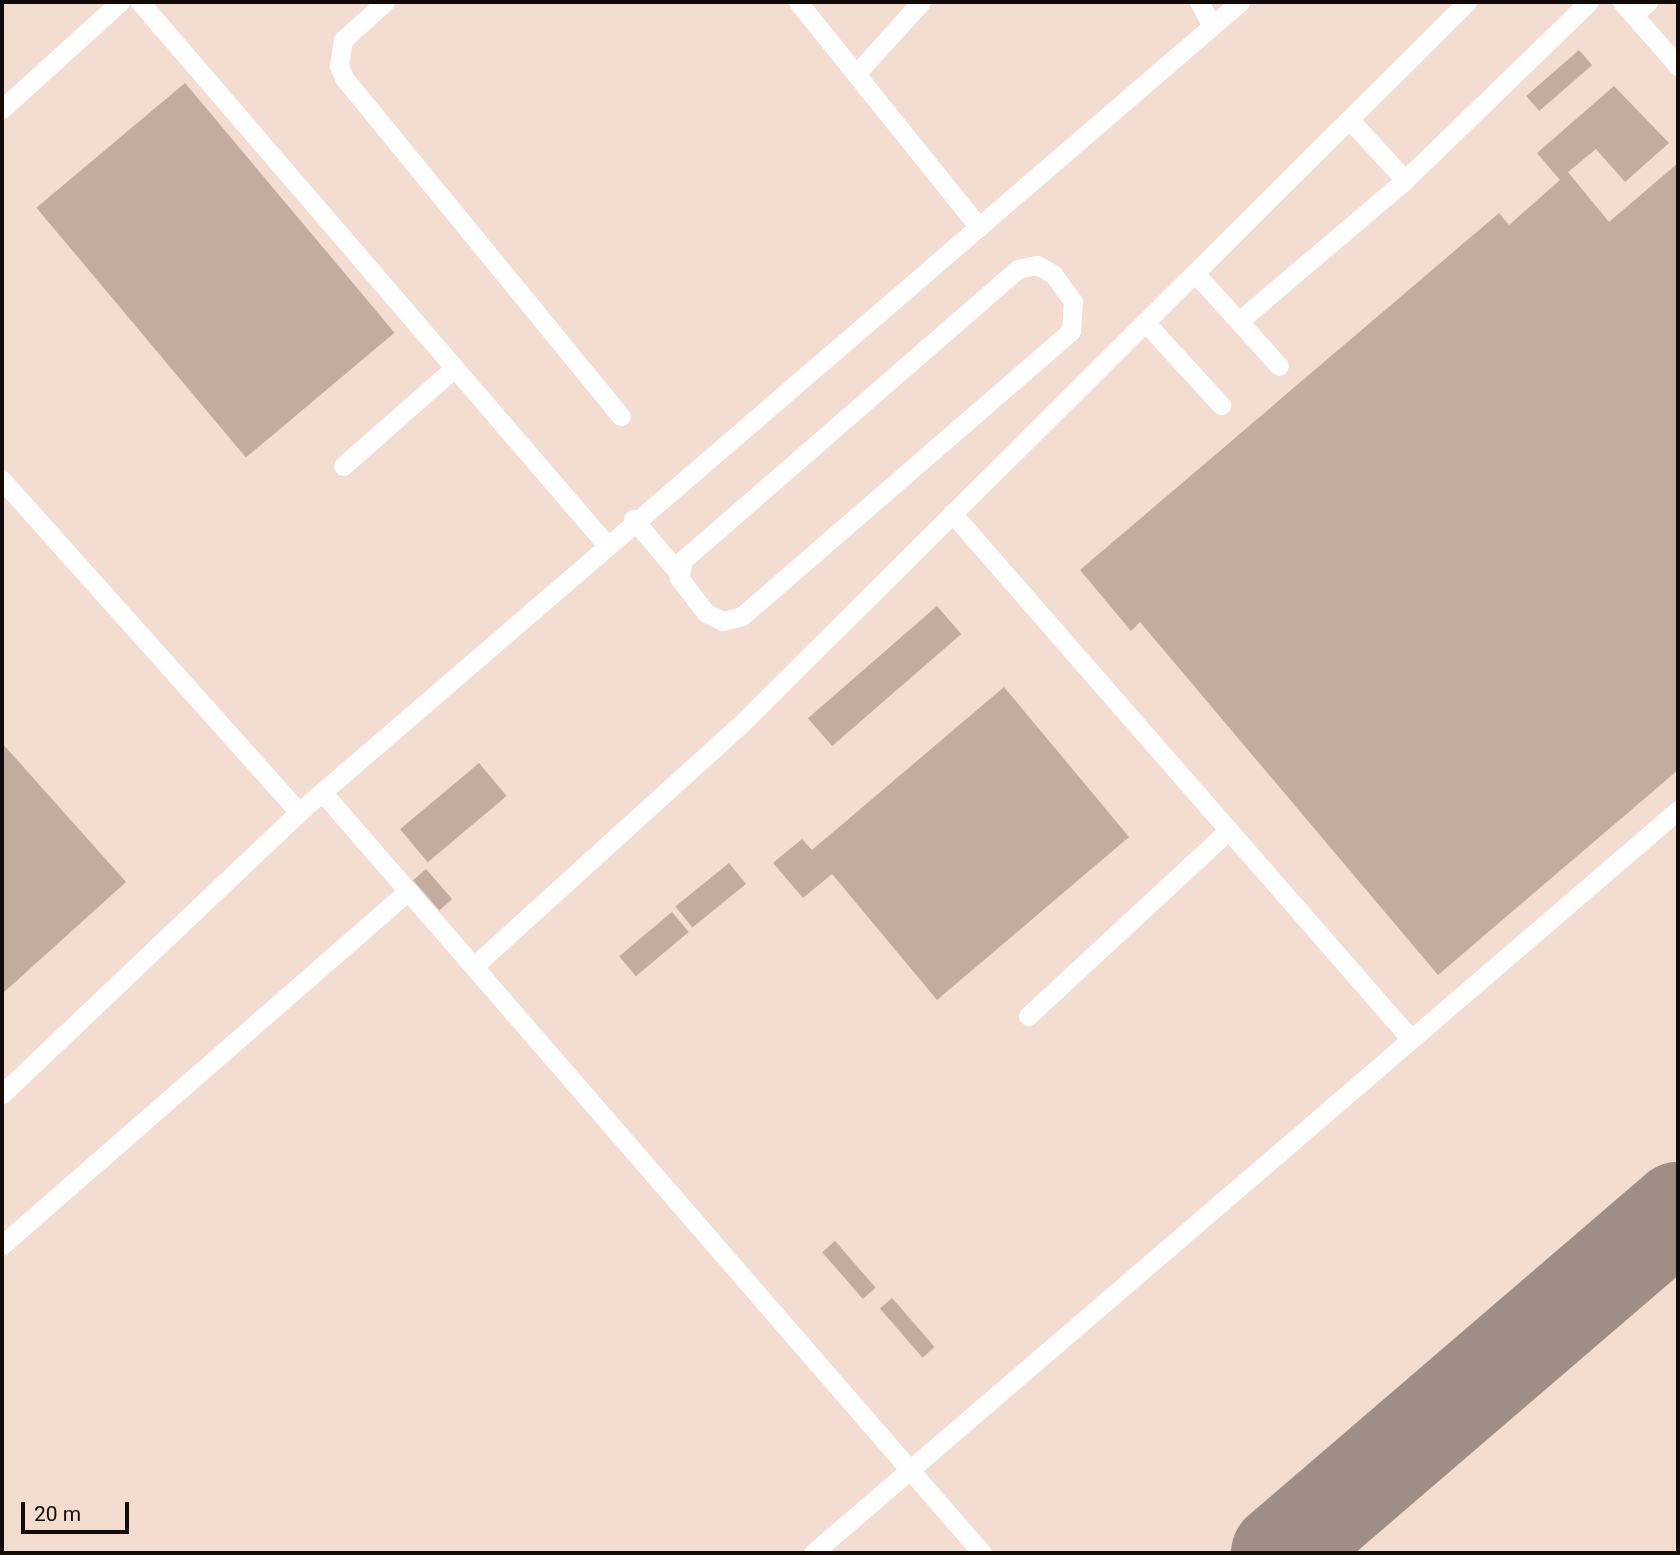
<!DOCTYPE html>
<html>
<head>
<meta charset="utf-8">
<style>
  body { margin:0 }
  #map { position:relative; width:1680px; height:1555px; overflow:hidden; background:#f3ddd0; font-family:Roboto,sans-serif }
  div>[style] { position:absolute }
  .taxiway>* { height:98px; margin:-49px; padding:0 49px; transform-origin:49px; border-radius:49px; background:#9f8e85 }
  .building>* { inset:0; background:#c1ac9f; transform-origin:0 0 }
  .service>* { height:19px; margin:-9.5px; padding:0 9.5px; transform-origin:9.5px; border-radius:9.5px; background:#fff }
  span { translate:-50% -50%; white-space:nowrap; text-align:center; line-height:1.15; -webkit-text-stroke:5px #f3ddd0; paint-order:stroke }
  .frame { position:absolute; inset:0; border:4px solid #120b07; pointer-events:none }
  .scale { position:absolute; left:21px; top:1502px; width:108px; height:32px; box-sizing:border-box; border:4px solid #120b07; border-top:0; padding-left:9px; font-size:21px; line-height:24px; white-space:nowrap; color:#120b07; -webkit-text-stroke:5px #f3ddd0; paint-order:stroke }
</style>
</head>
<body>
<div id="map">
  <div class="taxiway">
    <div style="left:1280px;top:1553px;width:525px;rotate:-40.67deg"></div>
  </div>
  <div class="building">
    <div style="left:1579px;top:50px;width:20px;height:70px;rotate:49deg"></div>
    <div style="left:185px;top:83px;width:326px;height:194px;rotate:50deg"></div>
    <div style="clip-path:polygon(1614px 86px,1669px 143px,1625px 182px,1596px 149px,1568px 172px,1609px 222px,1678px 163px,1678px 770px,1438px 975px,1140px 622px,1131px 631px,1080px 570px,1499px 213px,1509px 225px,1560px 180px,1537px 153px)"></div>
    <div style="left:937px;top:606px;width:37px;height:171px;rotate:49deg"></div>
    <div style="clip-path:polygon(1004px 687px,1129px 837px,937px 1000px,832px 874px,803px 898px,773px 863px,802px 839px,812px 850px)"></div>
    <div style="clip-path:polygon(2px 743px,126px 882px,2px 994px)"></div>
    <div style="left:479px;top:763px;width:43px;height:103px;rotate:50deg"></div>
    <div style="left:729px;top:863px;width:27px;height:69px;rotate:51deg"></div>
    <div style="left:426px;top:869px;width:40px;height:17px;rotate:49deg"></div>
    <div style="left:672px;top:912px;width:26px;height:69px;rotate:50deg"></div>
    <div style="left:835px;top:1241px;width:62px;height:17px;rotate:49deg"></div>
    <div style="left:892px;top:1298px;width:65px;height:16px;rotate:49deg"></div>
  </div>
  <div class="service">
    <div style="left:140px;top:2px;width:715px;rotate:49.31deg"></div>
    <div style="left:385px;top:2px;width:57px;rotate:137.9deg"></div>
    <div style="left:343px;top:40px;width:26px;rotate:99deg"></div>
    <div style="left:339px;top:66px;width:13px;rotate:67deg"></div>
    <div style="left:344px;top:78px;width:437px;rotate:50.7deg"></div>
    <div style="left:798px;top:2px;width:289px;rotate:51.2deg"></div>
    <div style="left:1199px;top:2px;width:26px;rotate:61deg"></div>
    <div style="left:1622px;top:2px;width:85px;rotate:48.8deg"></div>
    <div style="left:1633px;top:15px;width:20px;rotate:-41deg"></div>
    <div style="left:856px;top:74px;width:97px;rotate:-47.9deg"></div>
    <div style="left:2px;top:109px;width:159px;rotate:-42.2deg"></div>
    <div style="left:1349px;top:119px;width:83px;rotate:47.4deg"></div>
    <div style="left:1037px;top:265px;width:18px;rotate:29deg"></div>
    <div style="left:1053px;top:274px;width:34px;rotate:54deg"></div>
    <div style="left:1073px;top:302px;width:29px;rotate:94deg"></div>
    <div style="left:1071px;top:331px;width:435px;rotate:139.1deg"></div>
    <div style="left:742px;top:616px;width:20px;rotate:165deg"></div>
    <div style="left:723px;top:621px;width:19px;rotate:-155deg"></div>
    <div style="left:706px;top:613px;width:44px;rotate:-127.6deg"></div>
    <div style="left:679px;top:578px;width:18px;rotate:-77deg"></div>
    <div style="left:683px;top:560px;width:444px;rotate:-41deg"></div>
    <div style="left:1018px;top:269px;width:19px;rotate:-12deg"></div>
    <div style="left:1195px;top:273px;width:125px;rotate:47.9deg"></div>
    <div style="left:1239px;top:321px;width:218px;rotate:-40.3deg"></div>
    <div style="left:1405px;top:180px;width:256px;rotate:-44.1deg"></div>
    <div style="left:1145px;top:322px;width:113px;rotate:47.5deg"></div>
    <div style="left:343px;top:466px;width:148px;rotate:-41.4deg"></div>
    <div style="left:2px;top:480px;width:445px;rotate:48.2deg"></div>
    <div style="left:952px;top:513px;width:697px;rotate:48.9deg"></div>
    <div style="left:633px;top:519px;width:70px;rotate:49.7deg"></div>
    <div style="left:323px;top:793px;width:1006px;rotate:49.07deg"></div>
    <div style="left:474px;top:966px;width:363px;rotate:-42.2deg"></div>
    <div style="left:743px;top:722px;width:1021px;rotate:-44.84deg"></div>
    <div style="left:1028px;top:1016px;width:274px;rotate:-42.8deg"></div>
    <div style="left:2px;top:1094px;width:410px;rotate:-43.5deg"></div>
    <div style="left:299px;top:812px;width:1242px;rotate:-40.72deg"></div>
    <div style="left:2px;top:1245px;width:539px;rotate:-41.09deg"></div>
    <div style="left:813px;top:1553px;width:1140px;rotate:-40.66deg"></div>
  </div>
  <div class="frame"></div>
  <div class="scale">20 m</div>
</div>
</body>
</html>
